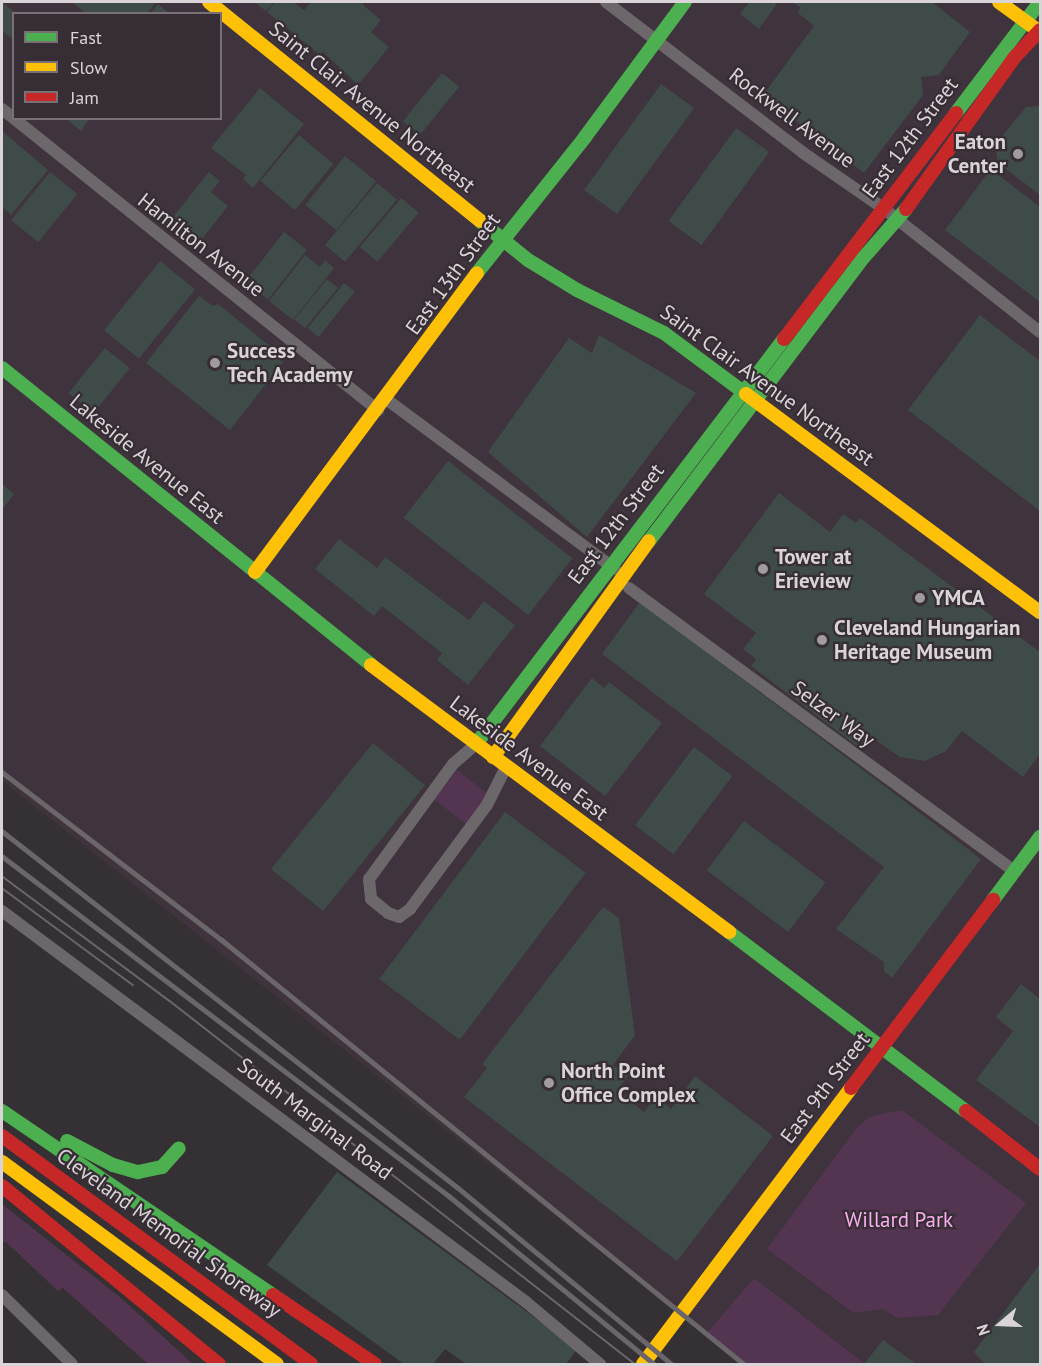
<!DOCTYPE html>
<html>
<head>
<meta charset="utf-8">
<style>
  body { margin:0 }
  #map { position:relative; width:1042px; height:1366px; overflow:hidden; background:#353034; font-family:"PT Sans",sans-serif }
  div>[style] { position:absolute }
  .built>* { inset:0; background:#3f333d }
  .green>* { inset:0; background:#543551; transform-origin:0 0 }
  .building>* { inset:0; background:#3e4b49; transform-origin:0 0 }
  .street>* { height:12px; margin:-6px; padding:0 6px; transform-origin:6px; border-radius:6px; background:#6b676a }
  .fast>* { height:14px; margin:-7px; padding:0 7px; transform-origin:7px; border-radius:7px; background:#4caf50 }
  .slow>* { height:14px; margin:-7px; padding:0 7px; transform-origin:7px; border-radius:7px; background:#ffc107 }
  .jam>* { height:14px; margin:-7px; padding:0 7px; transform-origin:7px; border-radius:7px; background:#c62828 }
  .tram>* { height:1.5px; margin:-0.75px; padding:0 0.75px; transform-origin:0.75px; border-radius:0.75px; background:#6b666a }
  .rail>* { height:4.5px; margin:-2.25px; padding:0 2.25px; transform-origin:2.25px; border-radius:2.25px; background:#6b666a }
  .dots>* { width:16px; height:16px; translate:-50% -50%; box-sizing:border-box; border:3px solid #372e35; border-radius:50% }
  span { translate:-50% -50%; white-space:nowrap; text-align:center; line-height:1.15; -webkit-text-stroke:4.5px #372e35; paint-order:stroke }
  .street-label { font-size:21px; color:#dad4d9 }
  .poi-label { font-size:21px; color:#dad4d9; font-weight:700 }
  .right { translate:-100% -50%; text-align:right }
  .left { translate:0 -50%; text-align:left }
  .park-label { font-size:21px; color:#f9aef0 }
  .frame { position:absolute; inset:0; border:3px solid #dad4d9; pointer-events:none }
  .legend { position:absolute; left:12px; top:12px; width:210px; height:108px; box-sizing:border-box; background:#372e35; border:2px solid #787077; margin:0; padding:8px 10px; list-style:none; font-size:18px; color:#dad4d9 }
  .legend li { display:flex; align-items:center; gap:12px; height:30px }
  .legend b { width:30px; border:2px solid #787077 }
  .north { position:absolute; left:970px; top:1294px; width:60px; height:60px; -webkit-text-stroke:4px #372e35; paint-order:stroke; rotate:251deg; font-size:16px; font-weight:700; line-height:24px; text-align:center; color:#dad4d9 }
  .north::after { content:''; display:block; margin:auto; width:21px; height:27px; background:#dad4d9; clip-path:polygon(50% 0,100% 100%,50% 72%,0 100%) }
</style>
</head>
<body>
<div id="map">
  <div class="built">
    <div style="clip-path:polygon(evenodd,2px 2px,1040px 2px,1040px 1364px,744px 1364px,2px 781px,2px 2px,14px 14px,220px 14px,220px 118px,14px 118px,14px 14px)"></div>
  </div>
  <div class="green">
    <div style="left:457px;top:770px;width:41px;height:37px;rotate:38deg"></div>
    <div style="clip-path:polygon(902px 1110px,1026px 1203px,938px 1315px,897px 1318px,883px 1309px,854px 1313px,767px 1249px,858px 1126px,872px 1116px)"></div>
    <div style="clip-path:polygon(2px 1204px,121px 1298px,193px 1364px,148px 1364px,63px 1288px,58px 1291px,6px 1242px,2px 1242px)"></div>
    <div style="clip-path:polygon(753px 1279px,757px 1280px,865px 1364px,745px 1364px,706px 1334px)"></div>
  </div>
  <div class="building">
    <div style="clip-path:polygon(2px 2px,17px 14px,14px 14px,14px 40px,2px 31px)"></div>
    <div style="clip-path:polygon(72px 2px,156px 2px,147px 14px,87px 14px)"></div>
    <div style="clip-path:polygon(254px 2px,274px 2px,266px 11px)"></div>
    <div style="clip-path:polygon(275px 2px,293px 2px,304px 10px,311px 2px,365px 2px,363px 5px,381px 20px,371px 32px,389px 47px,358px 85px,323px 52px,320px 55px,267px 12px)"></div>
    <div style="clip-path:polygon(749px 2px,778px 2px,759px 29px,740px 14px)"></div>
    <div style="clip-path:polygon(792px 2px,932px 2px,970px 32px,939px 75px,921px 77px,923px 95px,864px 173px,763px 95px,814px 26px,798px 13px,800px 7px)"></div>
    <div style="clip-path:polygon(158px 4px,170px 14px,150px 14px)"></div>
    <div style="left:442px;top:73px;width:22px;height:62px;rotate:39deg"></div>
    <div style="left:661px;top:84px;width:41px;height:131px;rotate:36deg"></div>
    <div style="clip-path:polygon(260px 88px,304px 124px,253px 188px,243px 179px,246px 175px,211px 148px)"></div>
    <div style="clip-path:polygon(1040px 106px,1040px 195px,998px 163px,995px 145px,1026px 107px)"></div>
    <div style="clip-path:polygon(65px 118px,90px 118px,81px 131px)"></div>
    <div style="left:736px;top:128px;width:41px;height:115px;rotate:36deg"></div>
    <div style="clip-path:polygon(2px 131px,48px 170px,11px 215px,2px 207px)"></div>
    <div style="left:299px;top:135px;width:45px;height:60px;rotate:40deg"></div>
    <div style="left:345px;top:156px;width:40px;height:63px;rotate:39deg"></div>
    <div style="clip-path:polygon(991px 169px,1040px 207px,1040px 302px,945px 230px)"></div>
    <div style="left:50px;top:172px;width:35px;height:62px;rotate:39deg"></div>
    <div style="clip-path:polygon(209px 172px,220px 181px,211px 192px,228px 206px,201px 240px,173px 217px)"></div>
    <div style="left:377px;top:183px;width:26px;height:81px;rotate:40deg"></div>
    <div style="left:401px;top:198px;width:23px;height:64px;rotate:40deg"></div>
    <div style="left:284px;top:232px;width:29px;height:63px;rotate:38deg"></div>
    <div style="clip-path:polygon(305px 255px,320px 267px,325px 260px,334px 268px,293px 320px,269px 301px)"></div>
    <div style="left:160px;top:261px;width:45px;height:89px;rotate:39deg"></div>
    <div style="left:327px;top:279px;width:14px;height:52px;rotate:39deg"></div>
    <div style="left:344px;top:283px;width:14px;height:58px;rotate:39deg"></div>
    <div style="clip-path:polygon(199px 296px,213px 306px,218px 304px,271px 347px,268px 350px,283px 362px,230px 430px,146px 363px)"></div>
    <div style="clip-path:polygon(980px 315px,1040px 361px,1040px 511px,908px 410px)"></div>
    <div style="clip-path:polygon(599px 335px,696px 393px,587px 537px,488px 452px,569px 338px,592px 353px)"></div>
    <div style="left:105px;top:348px;width:32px;height:58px;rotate:39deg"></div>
    <div style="left:448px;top:461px;width:158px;height:72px;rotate:38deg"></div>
    <div style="clip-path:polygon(2px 484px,14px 494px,2px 510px)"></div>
    <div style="clip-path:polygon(779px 493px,830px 532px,843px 514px,856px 523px,860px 518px,1040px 652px,1040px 754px,1023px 777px,962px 731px,946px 751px,925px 761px,900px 757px,870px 736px,861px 749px,751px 666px,756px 659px,743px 649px,756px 633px,704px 594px)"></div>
    <div style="clip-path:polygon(339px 539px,377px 568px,385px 557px,469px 620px,484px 601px,515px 625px,468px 685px,437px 660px,442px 653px,382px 606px,374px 616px,315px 569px)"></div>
    <div style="clip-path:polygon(640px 602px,981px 859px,892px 978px,884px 971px,884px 962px,836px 929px,884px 867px,602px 654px)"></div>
    <div style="clip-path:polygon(592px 678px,604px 688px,609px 682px,662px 723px,605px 796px,540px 746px)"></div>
    <div style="left:373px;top:743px;width:67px;height:162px;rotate:39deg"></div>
    <div style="left:694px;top:747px;width:48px;height:98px;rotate:37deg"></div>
    <div style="left:505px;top:812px;width:101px;height:209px;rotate:37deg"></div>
    <div style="left:744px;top:821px;width:102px;height:62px;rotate:37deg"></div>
    <div style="clip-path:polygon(603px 907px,619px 918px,635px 1035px,613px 1065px,628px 1076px,617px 1090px,644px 1112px,657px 1096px,671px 1109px,695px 1076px,773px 1136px,677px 1261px,464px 1097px,487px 1068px,482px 1064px)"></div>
    <div style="clip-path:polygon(1021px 984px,1040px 999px,1040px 1127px,976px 1080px,1013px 1031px,996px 1017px)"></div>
    <div style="clip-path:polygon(337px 1172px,577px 1349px,566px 1364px,466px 1364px,445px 1349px,433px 1364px,404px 1364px,267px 1265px)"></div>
    <div style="clip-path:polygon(1040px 1264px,1040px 1364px,985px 1364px,974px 1352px)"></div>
    <div style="clip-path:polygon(883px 1340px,909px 1359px,917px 1364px,864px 1364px)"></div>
  </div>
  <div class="street">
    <div style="left:606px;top:2px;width:247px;rotate:37.4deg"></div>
    <div style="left:802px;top:152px;width:98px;rotate:34.7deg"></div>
    <div style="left:883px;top:208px;width:200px;rotate:38.3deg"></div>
    <div style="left:2px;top:109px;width:482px;rotate:38.7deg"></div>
    <div style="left:386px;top:399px;width:285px;rotate:36.6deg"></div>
    <div style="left:629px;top:588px;width:479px;rotate:36.3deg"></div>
    <div style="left:476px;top:744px;width:30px;rotate:139deg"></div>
    <div style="left:453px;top:764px;width:142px;rotate:126.1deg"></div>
    <div style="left:369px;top:879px;width:20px;rotate:84deg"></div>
    <div style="left:371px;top:899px;width:22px;rotate:39deg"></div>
    <div style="left:388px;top:913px;width:12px;rotate:20deg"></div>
    <div style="left:399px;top:917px;width:14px;rotate:-36deg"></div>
    <div style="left:410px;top:909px;width:129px;rotate:-53.5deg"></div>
    <div style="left:487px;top:805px;width:42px;rotate:-63.4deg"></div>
    <div style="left:2px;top:911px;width:654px;rotate:36.73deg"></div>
    <div style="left:526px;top:1302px;width:97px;rotate:40deg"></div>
    <div style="left:2px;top:1295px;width:98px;rotate:44.6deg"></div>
  </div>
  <div class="fast">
    <div style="left:956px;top:113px;width:139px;rotate:-52.9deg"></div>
    <div style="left:480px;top:221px;width:62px;rotate:39.1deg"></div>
    <div style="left:528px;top:260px;width:57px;rotate:31.5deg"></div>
    <div style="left:577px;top:290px;width:97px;rotate:26.3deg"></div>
    <div style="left:664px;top:333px;width:102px;rotate:36.6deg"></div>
    <div style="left:477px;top:273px;width:174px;rotate:-51.5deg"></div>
    <div style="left:585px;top:137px;width:168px;rotate:-53.5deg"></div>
    <div style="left:2px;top:368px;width:474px;rotate:38.8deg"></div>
    <div style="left:649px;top:541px;width:356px;rotate:-52.9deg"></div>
    <div style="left:864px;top:257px;width:64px;rotate:-48.8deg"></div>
    <div style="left:476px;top:744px;width:509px;rotate:-52.75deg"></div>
    <div style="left:993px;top:900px;width:79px;rotate:-53.3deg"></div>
    <div style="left:729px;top:932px;width:297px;rotate:37.1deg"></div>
    <div style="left:2px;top:1111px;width:328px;rotate:34.2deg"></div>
    <div style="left:67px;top:1141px;width:52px;rotate:27.6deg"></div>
    <div style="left:113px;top:1165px;width:26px;rotate:16deg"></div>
    <div style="left:138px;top:1172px;width:25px;rotate:-12deg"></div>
    <div style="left:162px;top:1167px;width:25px;rotate:-48deg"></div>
  </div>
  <div class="slow">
    <div style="left:209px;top:2px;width:348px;rotate:38.9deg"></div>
    <div style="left:999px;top:2px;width:51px;rotate:36.2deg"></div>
    <div style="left:746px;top:394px;width:366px;rotate:36.6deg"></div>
    <div style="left:255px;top:572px;width:372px;rotate:-53.4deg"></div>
    <div style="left:371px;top:665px;width:447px;rotate:36.7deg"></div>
    <div style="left:493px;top:757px;width:266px;rotate:-54.2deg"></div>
    <div style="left:2px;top:1162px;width:341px;rotate:36.3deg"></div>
    <div style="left:643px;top:1364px;width:346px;rotate:-53deg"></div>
  </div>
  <div class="jam">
    <div style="left:906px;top:209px;width:186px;rotate:-54.4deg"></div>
    <div style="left:1014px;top:58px;width:38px;rotate:-47deg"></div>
    <div style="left:784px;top:339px;width:284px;rotate:-52.7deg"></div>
    <div style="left:851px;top:1088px;width:236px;rotate:-52.9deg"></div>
    <div style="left:966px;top:1111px;width:94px;rotate:38.1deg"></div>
    <div style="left:2px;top:1136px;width:384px;rotate:36.4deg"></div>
    <div style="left:2px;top:1186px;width:281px;rotate:39.4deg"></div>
    <div style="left:273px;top:1295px;width:123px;rotate:34.1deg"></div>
  </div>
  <div class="tram">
    <div style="left:2px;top:876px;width:209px;rotate:36.7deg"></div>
    <div style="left:170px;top:1001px;width:590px;rotate:37.98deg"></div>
    <div style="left:2px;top:888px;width:163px;rotate:36.5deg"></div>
  </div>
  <div class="rail">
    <div style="left:2px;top:772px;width:277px;rotate:37.4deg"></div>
    <div style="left:222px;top:940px;width:673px;rotate:39.09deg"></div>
    <div style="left:2px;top:831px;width:578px;rotate:38.04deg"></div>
    <div style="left:457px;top:1187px;width:278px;rotate:39.5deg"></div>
    <div style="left:2px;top:856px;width:562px;rotate:37.26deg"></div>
    <div style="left:449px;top:1196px;width:265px;rotate:39.3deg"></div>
  </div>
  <div class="dots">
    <div style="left:1018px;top:154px;background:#a09b9f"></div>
    <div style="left:215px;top:363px;background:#a09b9f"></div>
    <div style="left:763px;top:569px;background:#a09b9f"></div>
    <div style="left:920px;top:598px;background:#a09b9f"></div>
    <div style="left:822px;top:640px;background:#a09b9f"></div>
    <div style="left:549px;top:1083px;background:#a09b9f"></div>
  </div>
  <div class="street-label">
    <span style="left:372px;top:107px;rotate:39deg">Saint Clair Avenue Northeast</span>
    <span style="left:792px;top:118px;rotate:37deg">Rockwell Avenue</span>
    <span style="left:910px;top:138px;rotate:-53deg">East 12th Street</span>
    <span style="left:201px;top:245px;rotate:38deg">Hamilton Avenue</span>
    <span style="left:453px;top:274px;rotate:-54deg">East 13th Street</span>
    <span style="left:767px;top:385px;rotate:36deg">Saint Clair Avenue Northeast</span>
    <span style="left:147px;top:459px;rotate:39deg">Lakeside Avenue East</span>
    <span style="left:616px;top:524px;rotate:-53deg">East 12th Street</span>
    <span style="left:833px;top:714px;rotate:36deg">Selzer Way</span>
    <span style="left:529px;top:758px;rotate:37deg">Lakeside Avenue East</span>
    <span style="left:825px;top:1088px;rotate:-53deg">East 9th Street</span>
    <span style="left:315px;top:1119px;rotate:37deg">South Marginal Road</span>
    <span style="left:169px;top:1233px;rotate:36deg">Cleveland Memorial Shoreway</span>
  </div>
  <div class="poi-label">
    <span class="right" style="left:1006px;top:154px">Eaton<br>Center</span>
    <span class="left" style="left:227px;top:363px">Success<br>Tech Academy</span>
    <span class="left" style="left:775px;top:569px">Tower at<br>Erieview</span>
    <span class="left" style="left:932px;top:598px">YMCA</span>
    <span class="left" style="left:834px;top:640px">Cleveland Hungarian<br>Heritage Museum</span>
    <span class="left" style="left:561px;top:1083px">North Point<br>Office Complex</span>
  </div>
  <div class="park-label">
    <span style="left:899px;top:1220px">Willard Park</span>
  </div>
  <div class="frame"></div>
  <ul class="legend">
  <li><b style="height:8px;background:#4caf50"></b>Fast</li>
  <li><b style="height:8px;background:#ffc107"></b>Slow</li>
  <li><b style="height:8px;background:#c62828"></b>Jam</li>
  </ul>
  <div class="north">N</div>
</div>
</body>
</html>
